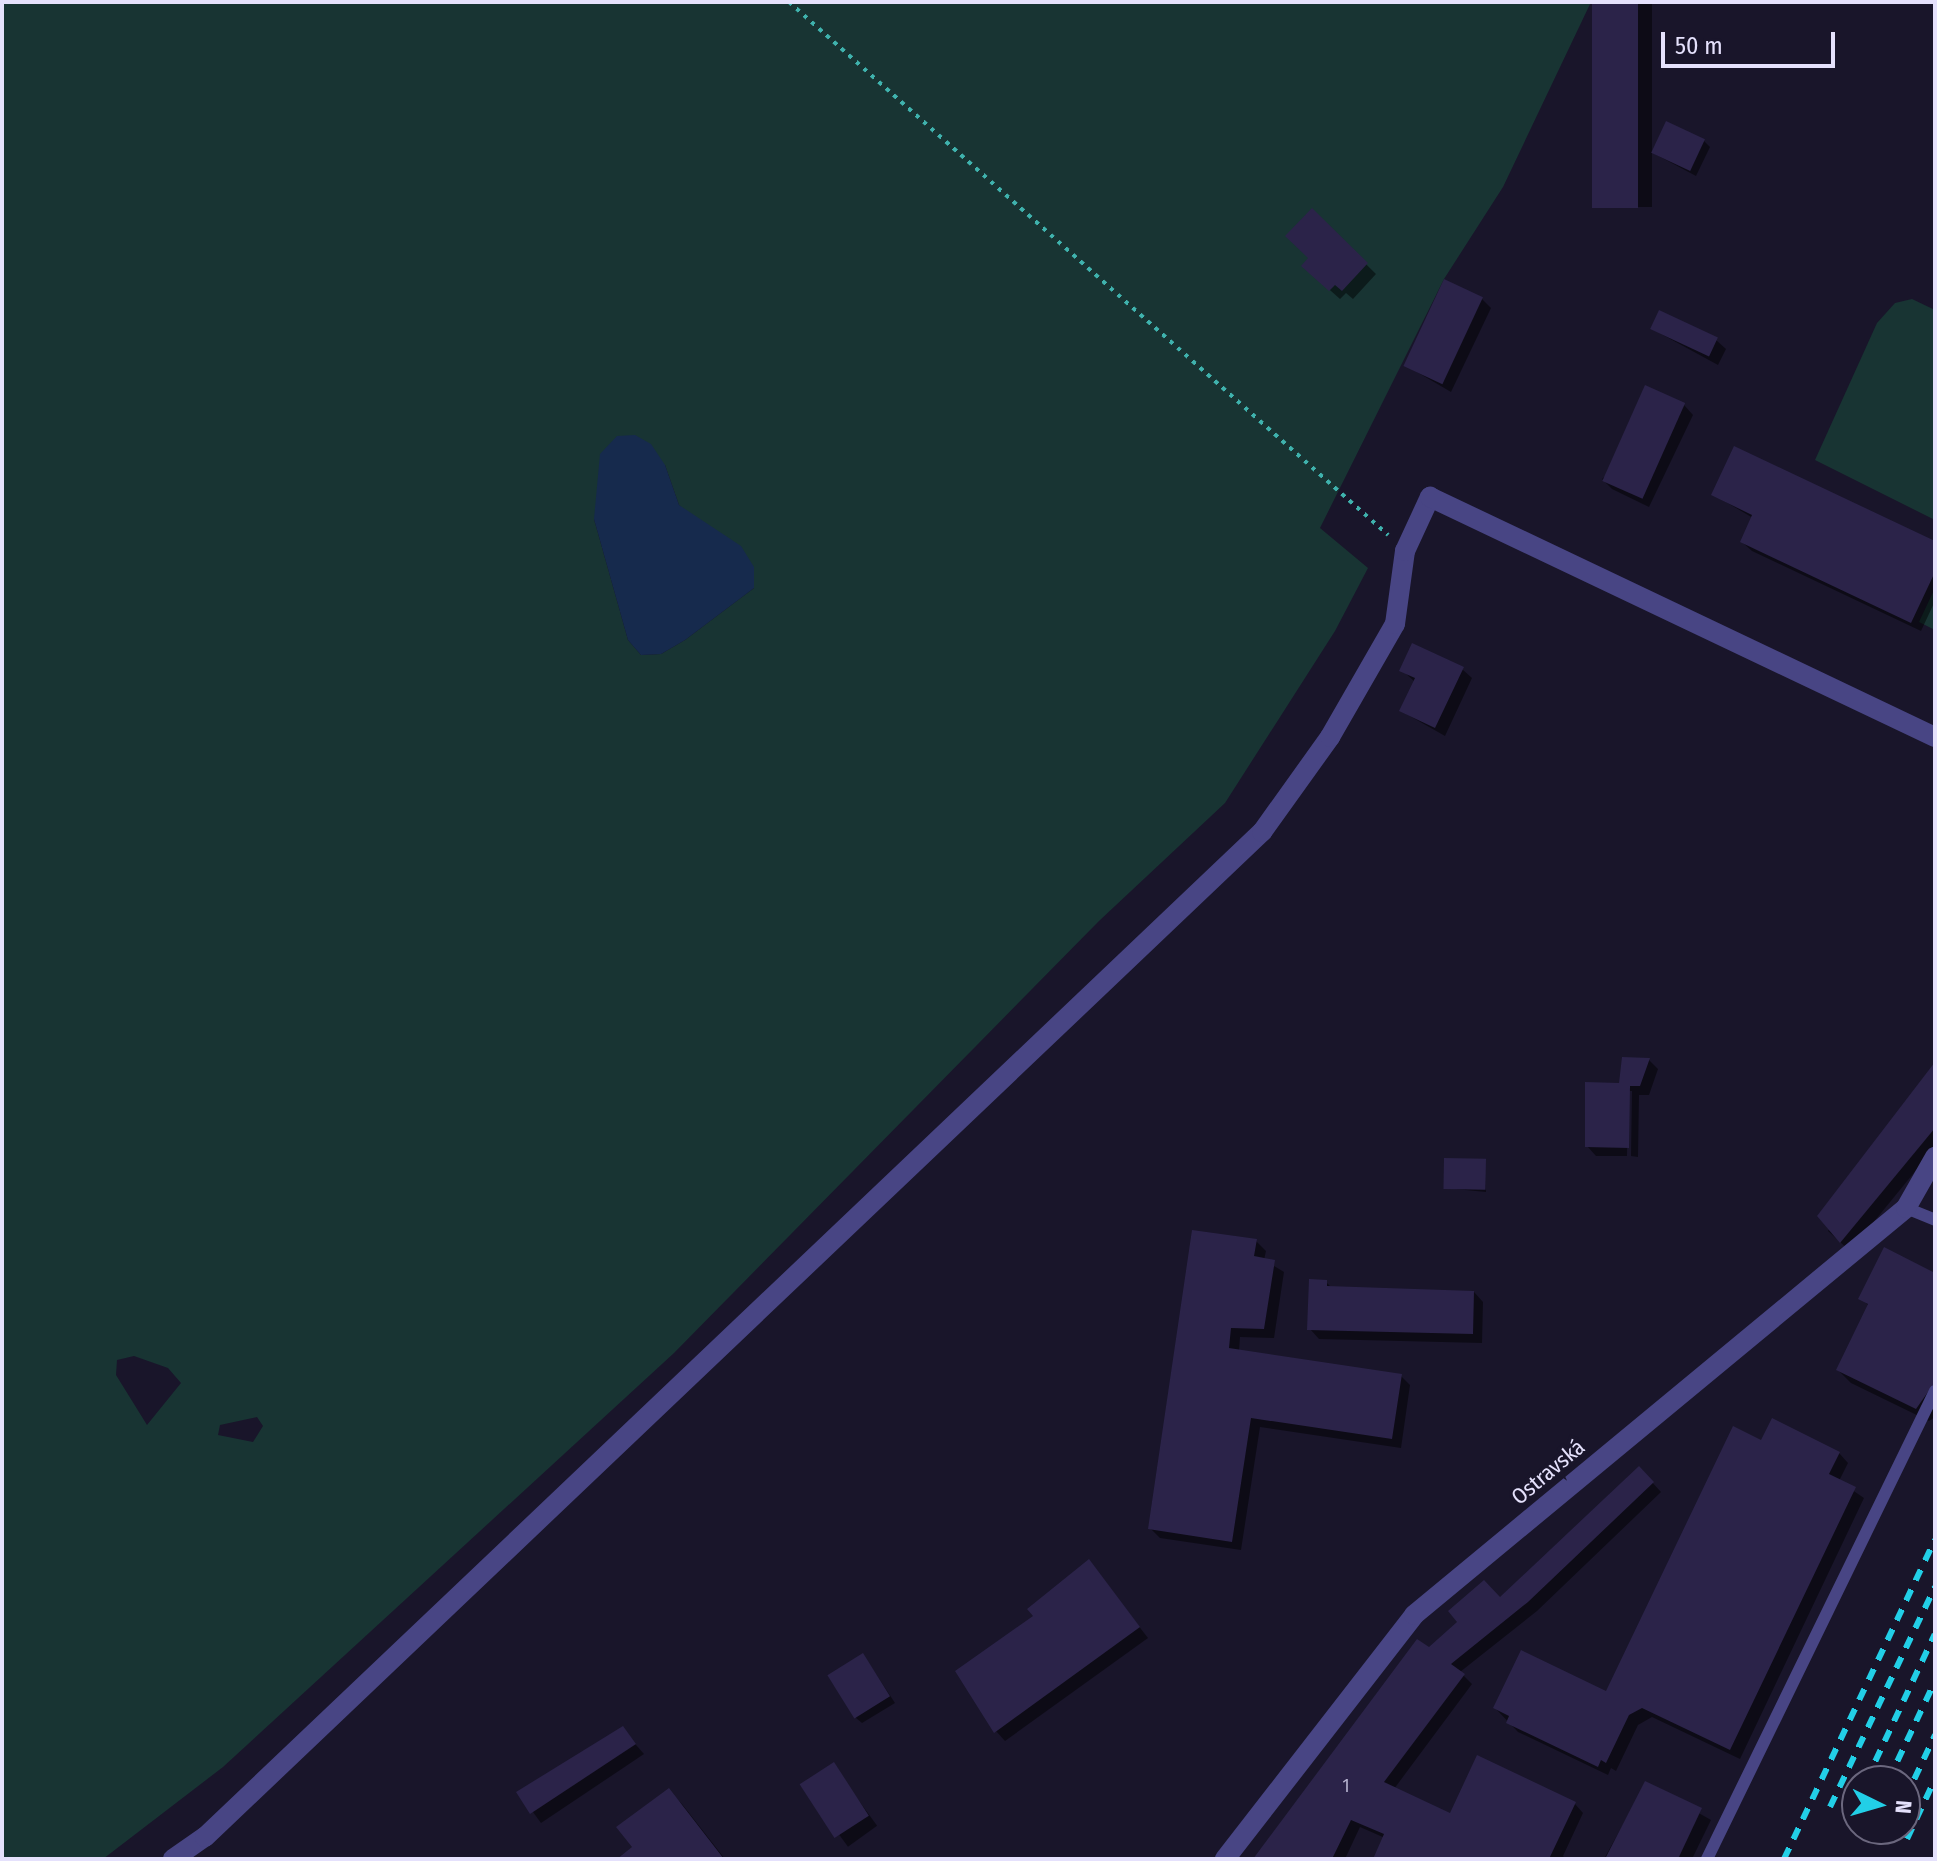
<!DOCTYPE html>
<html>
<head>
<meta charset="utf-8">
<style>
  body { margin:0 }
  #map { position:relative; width:1937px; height:1861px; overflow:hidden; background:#19152a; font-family:"Fira Sans Condensed",sans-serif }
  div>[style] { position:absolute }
  .green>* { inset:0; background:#183433 }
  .water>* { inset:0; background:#162a4d }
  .shadow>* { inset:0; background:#0007; transform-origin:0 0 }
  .building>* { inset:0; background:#2b2349; transform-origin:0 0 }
  .path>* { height:4px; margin-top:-2px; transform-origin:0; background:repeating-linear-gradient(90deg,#3fb2ad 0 4px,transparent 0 10px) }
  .service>* { height:12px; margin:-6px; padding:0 6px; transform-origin:6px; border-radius:6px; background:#484584 }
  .minor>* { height:20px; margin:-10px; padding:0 10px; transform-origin:10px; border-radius:10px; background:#484584 }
  .rail>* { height:6px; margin-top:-3px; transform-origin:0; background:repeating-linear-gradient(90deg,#22cfe7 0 12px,transparent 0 22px) }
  span { translate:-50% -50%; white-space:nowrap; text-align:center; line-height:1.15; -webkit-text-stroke:7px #19152a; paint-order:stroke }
  .number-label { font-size:18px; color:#b6b2cf }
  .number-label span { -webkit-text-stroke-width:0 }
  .street-label { font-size:22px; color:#e5e1fc }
  .frame { position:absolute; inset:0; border:4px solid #e5e1fc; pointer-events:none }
  .north { position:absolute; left:1841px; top:1765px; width:80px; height:80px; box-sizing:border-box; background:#19152a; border:2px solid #6b677e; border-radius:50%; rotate:95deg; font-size:22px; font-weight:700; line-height:32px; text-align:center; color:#e5e1fc }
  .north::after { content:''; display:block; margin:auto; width:28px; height:36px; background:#22cfe7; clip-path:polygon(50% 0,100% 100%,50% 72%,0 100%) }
  .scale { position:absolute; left:1661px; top:32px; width:174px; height:36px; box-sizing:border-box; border:4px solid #e5e1fc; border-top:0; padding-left:10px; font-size:24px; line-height:28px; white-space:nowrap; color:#e5e1fc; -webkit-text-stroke:6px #19152a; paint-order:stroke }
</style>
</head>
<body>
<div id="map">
  <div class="green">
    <div style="clip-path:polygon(evenodd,2px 2px,1591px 2px,1503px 187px,1444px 279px,1320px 528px,1368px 568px,1335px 631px,1225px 803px,1099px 921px,674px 1353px,223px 1767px,103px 1859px,2px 1859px,2px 2px,665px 465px,679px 505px,754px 588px,685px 640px,661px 654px,641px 655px,628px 640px,594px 519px,665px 465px,2px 2px,134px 1356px,168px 1368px,181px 1383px,147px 1425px,116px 1375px,117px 1360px,134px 1356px,2px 2px,257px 1417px,263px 1426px,253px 1442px,218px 1435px,220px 1425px,257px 1417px)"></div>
    <div style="clip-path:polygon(1912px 299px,1935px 310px,1935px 520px,1815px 460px,1877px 323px,1895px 303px)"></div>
    <div style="clip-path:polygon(1935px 588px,1935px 630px,1919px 622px)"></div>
  </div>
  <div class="water">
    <div style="clip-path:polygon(635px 435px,651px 444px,665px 465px,679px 505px,741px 546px,754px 567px,754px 588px,685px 640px,661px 654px,641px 655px,628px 640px,594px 519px,600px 454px,617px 436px)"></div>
  </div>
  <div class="shadow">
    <div style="left:1594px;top:2px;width:58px;height:205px"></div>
    <div style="clip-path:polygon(1704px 141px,1710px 147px,1696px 176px,1653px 153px)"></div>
    <div style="clip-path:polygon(1312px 211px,1376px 274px,1353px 299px,1346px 293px,1340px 299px,1313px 275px)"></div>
    <div style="clip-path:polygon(1482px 299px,1491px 308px,1451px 392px,1405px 365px)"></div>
    <div style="clip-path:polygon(1652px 329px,1716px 340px,1726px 349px,1718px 365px)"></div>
    <div style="clip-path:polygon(1684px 405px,1693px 415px,1649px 507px,1612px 489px,1602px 479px)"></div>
    <div style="clip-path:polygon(1714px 495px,1935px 543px,1935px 601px,1921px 631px,1752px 551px,1742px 542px,1753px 518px)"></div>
    <div style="clip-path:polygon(1462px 669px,1472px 678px,1445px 736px,1401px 711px,1415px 682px,1402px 670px)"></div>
    <div style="clip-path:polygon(1649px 1060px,1658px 1069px,1649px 1095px,1639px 1095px,1638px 1157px,1631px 1156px,1632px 1091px,1628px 1091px,1627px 1156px,1596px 1156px,1587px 1146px,1621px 1085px)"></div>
    <div style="clip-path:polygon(1935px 1065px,1935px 1147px,1850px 1251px,1828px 1231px)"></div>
    <div style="clip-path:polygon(1485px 1161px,1486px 1192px,1445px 1188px)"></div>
    <div style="clip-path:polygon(1256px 1241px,1266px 1251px,1264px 1260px,1284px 1272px,1274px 1338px,1240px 1337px,1239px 1351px,1401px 1376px,1410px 1385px,1401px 1448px,1260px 1427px,1241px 1550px,1160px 1538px,1150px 1528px)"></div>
    <div style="clip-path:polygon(1935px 1275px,1935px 1417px,1929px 1421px,1851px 1383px,1838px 1370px,1869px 1306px,1861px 1298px)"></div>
    <div style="clip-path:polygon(1326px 1282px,1333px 1289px,1474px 1292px,1483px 1302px,1482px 1343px,1319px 1339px,1310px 1329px)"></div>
    <div style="clip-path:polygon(1762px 1443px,1839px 1453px,1848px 1463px,1839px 1481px,1864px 1498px,1740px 1759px,1652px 1717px,1638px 1725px,1616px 1771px,1611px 1768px,1608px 1775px,1518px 1732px,1495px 1708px,1607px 1693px)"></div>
    <div style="clip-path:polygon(1639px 1468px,1661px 1492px,1537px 1611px,1460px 1672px,1472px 1684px,1394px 1789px,1451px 1816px,1575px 1804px,1583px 1813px,1563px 1856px,1566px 1859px,1375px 1859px,1385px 1838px,1360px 1827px,1345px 1859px,1256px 1859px,1429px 1650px,1500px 1600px)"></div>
    <div style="clip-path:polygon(1089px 1562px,1148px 1638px,1005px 1741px,996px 1731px,1036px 1617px)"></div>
    <div style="clip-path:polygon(868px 1662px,895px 1703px,862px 1723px,856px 1718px)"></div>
    <div style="clip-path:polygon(622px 1729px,644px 1754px,541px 1823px,519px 1793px)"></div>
    <div style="left:833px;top:1765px;width:75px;height:36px;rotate:54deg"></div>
    <div style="clip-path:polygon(1646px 1783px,1711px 1820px,1692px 1859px,1604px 1859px)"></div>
    <div style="clip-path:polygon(669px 1791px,682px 1804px,725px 1859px,620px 1859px,635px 1847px)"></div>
  </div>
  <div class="building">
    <div style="left:1592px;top:2px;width:46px;height:206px"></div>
    <div style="left:1666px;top:121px;width:43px;height:35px;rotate:25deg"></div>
    <div style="clip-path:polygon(1312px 208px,1368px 263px,1342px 291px,1335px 285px,1329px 291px,1301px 266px,1308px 258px,1285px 236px)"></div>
    <div style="left:1444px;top:279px;width:43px;height:96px;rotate:25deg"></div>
    <div style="left:1659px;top:310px;width:65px;height:21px;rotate:25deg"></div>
    <div style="left:1645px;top:385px;width:44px;height:105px;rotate:24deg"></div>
    <div style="clip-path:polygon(1734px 446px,1935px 541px,1935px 572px,1911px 623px,1740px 542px,1752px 515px,1711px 495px)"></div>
    <div style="clip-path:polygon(1412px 643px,1464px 667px,1435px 728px,1399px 711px,1415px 678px,1399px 671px)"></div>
    <div style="clip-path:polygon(1622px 1057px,1650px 1058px,1640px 1086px,1630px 1086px,1629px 1148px,1585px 1147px,1585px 1082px,1619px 1083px)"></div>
    <div style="clip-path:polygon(1935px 1062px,1935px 1128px,1840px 1243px,1817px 1216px)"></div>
    <div style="left:1444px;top:1158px;width:42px;height:31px;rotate:1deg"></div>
    <div style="clip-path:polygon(1192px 1230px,1257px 1239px,1254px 1256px,1275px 1260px,1264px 1329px,1231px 1328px,1229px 1348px,1402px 1374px,1392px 1439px,1251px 1418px,1232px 1542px,1148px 1529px)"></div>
    <div style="clip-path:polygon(1884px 1247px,1935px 1273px,1935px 1382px,1916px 1409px,1836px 1370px,1868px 1304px,1858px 1299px)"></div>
    <div style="clip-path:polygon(1309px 1279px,1327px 1280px,1327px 1286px,1474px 1291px,1473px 1334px,1307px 1330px)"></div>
    <div style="clip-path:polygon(1772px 1418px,1840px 1452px,1829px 1474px,1856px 1487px,1730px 1750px,1642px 1708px,1629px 1715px,1606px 1763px,1601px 1760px,1598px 1767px,1506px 1723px,1509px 1716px,1493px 1708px,1521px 1650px,1606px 1691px,1733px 1426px,1761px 1440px)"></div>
    <div style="clip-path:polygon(1639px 1466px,1654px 1482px,1528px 1602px,1451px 1664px,1465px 1674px,1384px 1782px,1450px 1813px,1477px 1755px,1576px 1802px,1549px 1859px,1373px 1859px,1384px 1834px,1351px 1820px,1332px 1859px,1253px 1859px,1417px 1639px,1429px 1647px,1457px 1622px,1448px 1611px,1484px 1580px,1500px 1597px)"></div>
    <div style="clip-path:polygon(1089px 1559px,1140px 1627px,994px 1733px,955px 1671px,1033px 1616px,1027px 1609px)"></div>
    <div style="left:863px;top:1653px;width:51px;height:42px;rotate:58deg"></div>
    <div style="clip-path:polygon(623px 1726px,636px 1744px,530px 1814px,516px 1792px)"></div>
    <div style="left:834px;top:1762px;width:64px;height:41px;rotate:57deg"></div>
    <div style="clip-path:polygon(1645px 1781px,1702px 1808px,1678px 1859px,1605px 1859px)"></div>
    <div style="clip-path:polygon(669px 1788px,724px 1859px,617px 1859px,632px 1847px,616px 1827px)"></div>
  </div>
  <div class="path">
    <div style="left:789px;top:2px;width:802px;rotate:41.66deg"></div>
  </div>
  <div class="service">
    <div style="left:1906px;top:1208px;width:31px;rotate:22deg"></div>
    <div style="left:1707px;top:1859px;width:521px;rotate:-64.03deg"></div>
  </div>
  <div class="minor">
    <div style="left:173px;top:1859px;width:39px;rotate:-35deg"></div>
    <div style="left:205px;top:1837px;width:1459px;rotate:-43.56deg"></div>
    <div style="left:1262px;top:832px;width:117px;rotate:-54.4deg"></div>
    <div style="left:1330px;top:737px;width:130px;rotate:-60.1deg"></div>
    <div style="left:1395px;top:624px;width:74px;rotate:-82.2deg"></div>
    <div style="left:1405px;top:551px;width:60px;rotate:-65.2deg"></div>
    <div style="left:1430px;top:497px;width:559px;rotate:25.42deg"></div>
    <div style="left:1225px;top:1859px;width:309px;rotate:-52.2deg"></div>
    <div style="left:1414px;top:1615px;width:639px;rotate:-39.6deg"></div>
    <div style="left:1906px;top:1208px;width:59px;rotate:-60.4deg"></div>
  </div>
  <div class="rail">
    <div style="left:1866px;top:1781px;width:162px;rotate:-64.9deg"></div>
    <div style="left:1888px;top:1781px;width:110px;rotate:-64.8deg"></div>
    <div style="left:1905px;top:1799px;width:71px;rotate:-64.9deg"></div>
    <div style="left:1830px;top:1807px;width:244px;rotate:-64.5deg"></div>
    <div style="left:1849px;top:1816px;width:18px;rotate:-63deg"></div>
    <div style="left:1862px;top:1835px;width:7px;rotate:-63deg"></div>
    <div style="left:1907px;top:1839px;width:66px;rotate:-65deg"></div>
    <div style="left:1784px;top:1859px;width:353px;rotate:-64.7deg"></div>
  </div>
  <div class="number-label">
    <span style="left:1346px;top:1786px">1</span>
  </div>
  <div class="street-label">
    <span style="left:1548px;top:1472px;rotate:-40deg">Ostravská</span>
  </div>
  <div class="frame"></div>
  <div class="north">N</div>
  <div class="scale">50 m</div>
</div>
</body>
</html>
